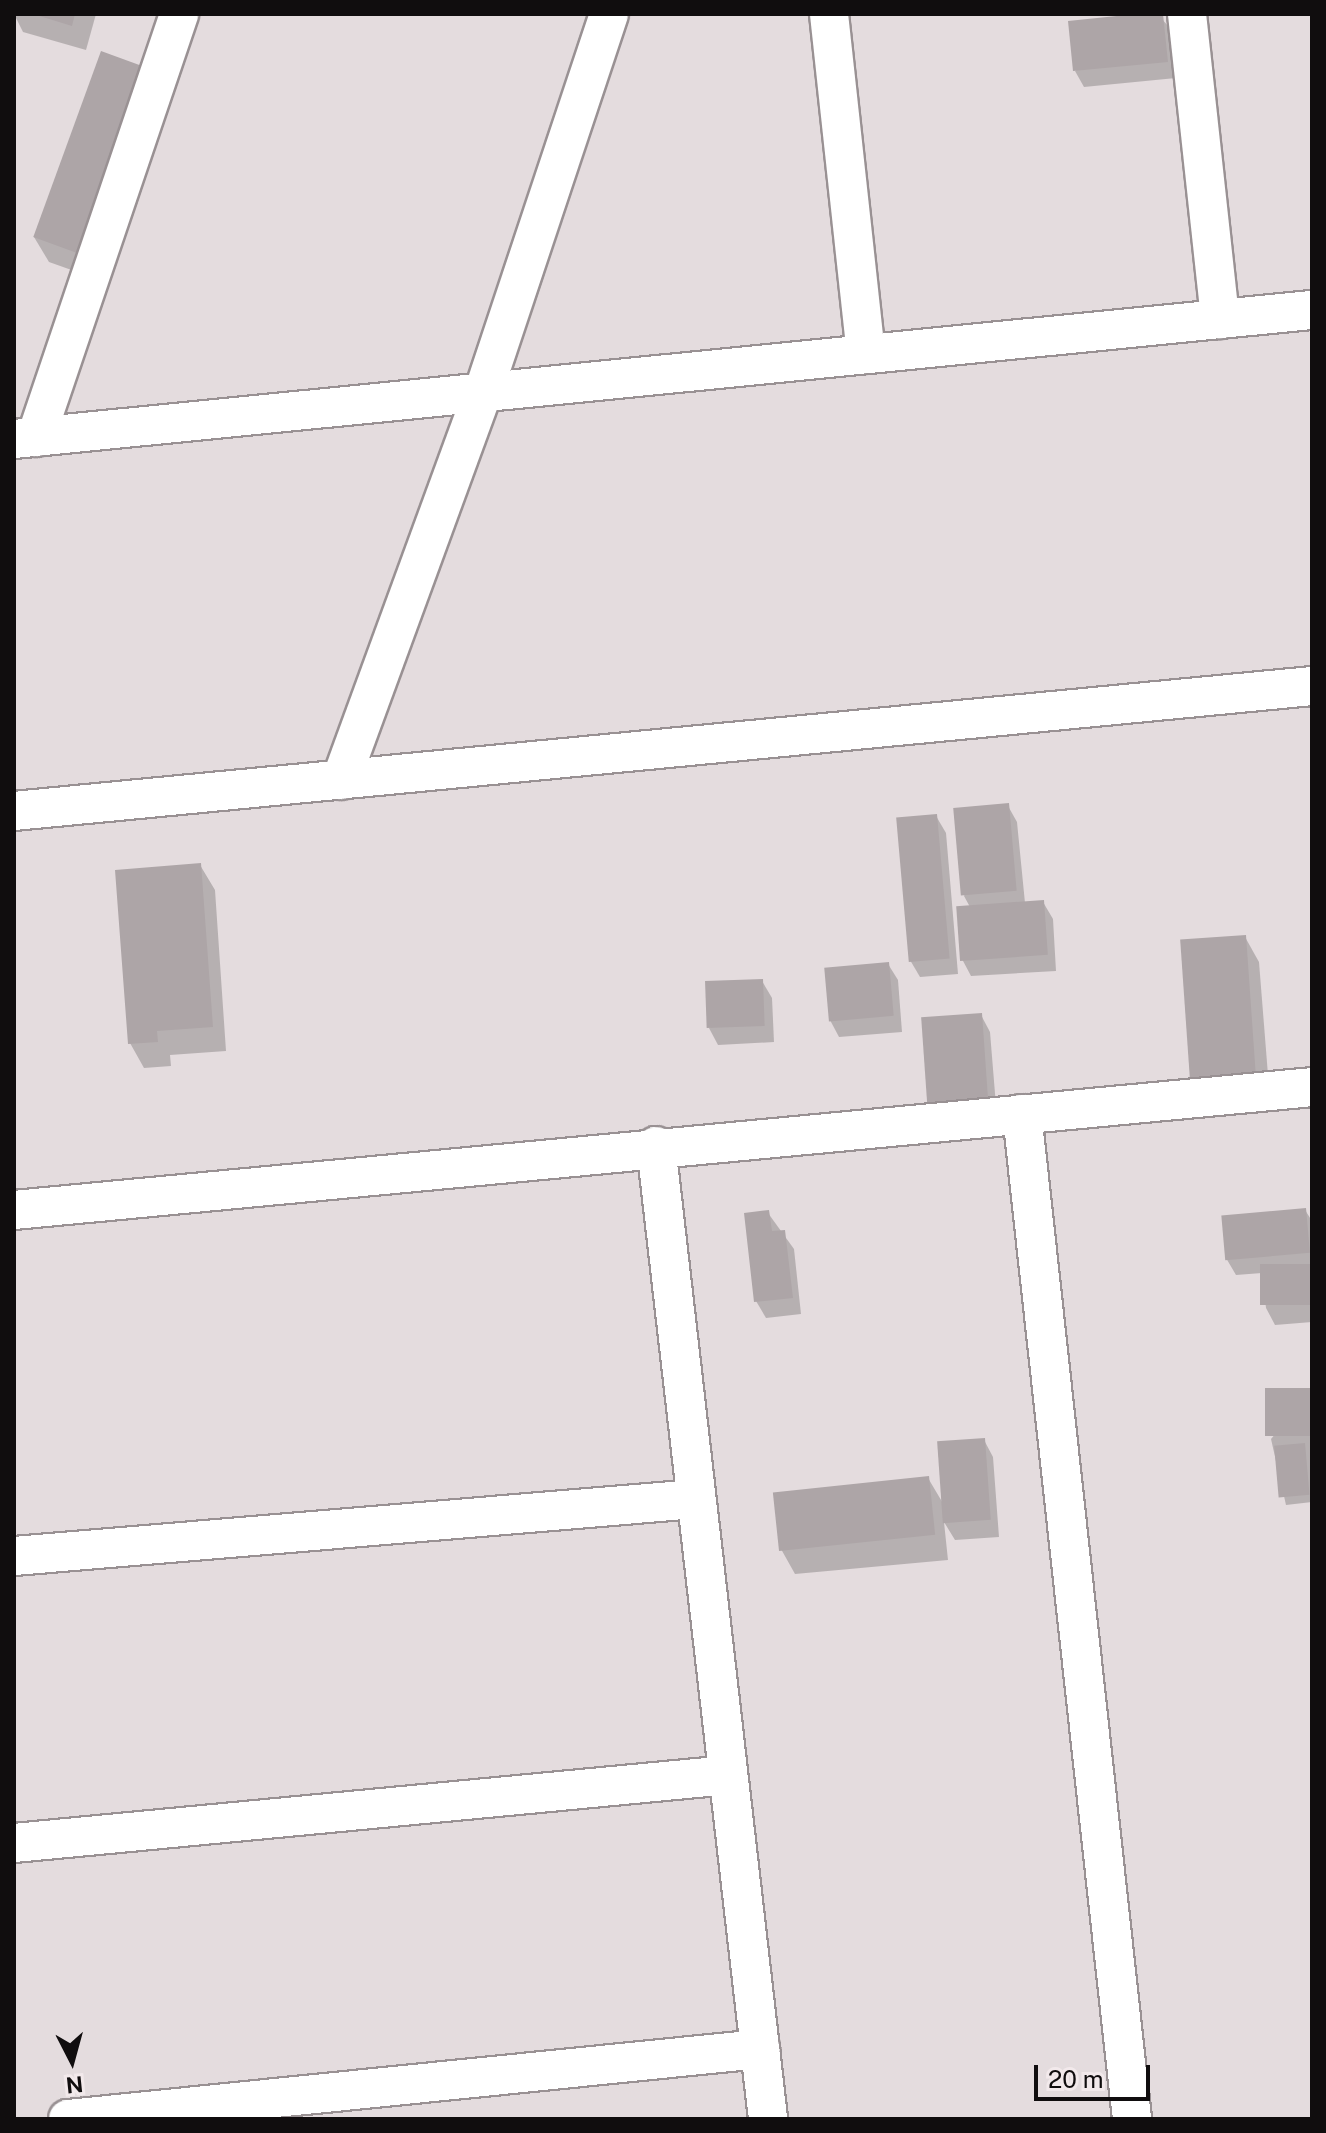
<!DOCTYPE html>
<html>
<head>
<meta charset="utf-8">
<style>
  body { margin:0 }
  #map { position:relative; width:1326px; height:2133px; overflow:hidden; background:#e4dcde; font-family:"Public Sans",sans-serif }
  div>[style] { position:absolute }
  .shadow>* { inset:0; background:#0003 }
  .building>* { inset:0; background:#ada5a7; transform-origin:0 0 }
  .roads { filter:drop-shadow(2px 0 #999193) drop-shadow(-2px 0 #999193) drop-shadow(0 2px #999193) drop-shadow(0 -2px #999193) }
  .street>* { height:38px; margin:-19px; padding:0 19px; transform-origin:19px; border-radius:19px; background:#fff }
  span { translate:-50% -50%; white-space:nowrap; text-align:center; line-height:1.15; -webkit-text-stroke:7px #f2e9eb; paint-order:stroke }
  .frame { position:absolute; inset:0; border:16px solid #100d0e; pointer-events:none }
  .north { position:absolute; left:32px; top:2021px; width:80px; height:80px; -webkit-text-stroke:6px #f2e9eb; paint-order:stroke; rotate:174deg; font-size:22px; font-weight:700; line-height:32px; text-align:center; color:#100d0e }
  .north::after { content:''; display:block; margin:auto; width:28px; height:36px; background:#100d0e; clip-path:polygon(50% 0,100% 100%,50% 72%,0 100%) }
  .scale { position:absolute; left:1034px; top:2065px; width:116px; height:36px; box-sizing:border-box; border:4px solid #100d0e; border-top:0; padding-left:10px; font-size:24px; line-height:28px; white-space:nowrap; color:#100d0e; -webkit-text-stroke:6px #f2e9eb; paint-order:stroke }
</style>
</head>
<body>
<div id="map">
  <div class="shadow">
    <div style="clip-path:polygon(14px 14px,96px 14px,86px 50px,23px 32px)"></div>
    <div style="clip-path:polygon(1157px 14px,1172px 30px,1176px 78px,1084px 87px,1075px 71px)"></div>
    <div style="clip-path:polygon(148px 70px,94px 278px,49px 262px,34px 237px)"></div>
    <div style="clip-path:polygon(1008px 806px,1017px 822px,1025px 903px,1043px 902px,1053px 919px,1056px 971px,971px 976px,962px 959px,970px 907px,964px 896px)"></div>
    <div style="clip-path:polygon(936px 816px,946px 833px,958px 974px,920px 977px,910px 960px)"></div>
    <div style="clip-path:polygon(200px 865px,215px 890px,226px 1051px,170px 1055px,171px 1066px,144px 1068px,130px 1043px)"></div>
    <div style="clip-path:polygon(1245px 937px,1259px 962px,1270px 1100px,1208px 1105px)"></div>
    <div style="clip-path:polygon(888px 964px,898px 980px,902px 1032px,839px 1037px,830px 1020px)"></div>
    <div style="clip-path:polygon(762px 981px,772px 998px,774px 1042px,718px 1045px,709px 1028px)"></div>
    <div style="clip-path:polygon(981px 1015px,990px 1032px,997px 1118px,940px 1123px)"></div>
    <div style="clip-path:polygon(1305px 1210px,1312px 1221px,1312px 1322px,1275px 1325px,1266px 1308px,1262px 1273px,1236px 1275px,1226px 1258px)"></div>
    <div style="clip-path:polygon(768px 1213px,794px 1249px,801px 1314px,766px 1318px,756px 1301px)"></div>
    <div style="clip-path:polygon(1312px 1390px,1312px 1502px,1286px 1505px,1271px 1439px)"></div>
    <div style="clip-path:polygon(984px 1440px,993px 1457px,999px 1537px,955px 1540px,944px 1522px,948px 1560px,795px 1574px,781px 1549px,928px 1478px,944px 1505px)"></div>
  </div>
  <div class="building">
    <div style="clip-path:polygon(33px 14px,75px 14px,72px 26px)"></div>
    <div style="clip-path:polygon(1136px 14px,1163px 14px,1168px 62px,1073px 71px,1068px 21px)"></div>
    <div style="left:101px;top:51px;width:51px;height:198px;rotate:20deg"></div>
    <div style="left:1009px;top:803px;width:88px;height:56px;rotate:85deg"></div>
    <div style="left:937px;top:814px;width:145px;height:41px;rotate:85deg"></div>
    <div style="clip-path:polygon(201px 863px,213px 1027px,157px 1031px,158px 1042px,128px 1044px,115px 870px)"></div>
    <div style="left:1044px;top:900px;width:55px;height:88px;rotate:86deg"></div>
    <div style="left:1246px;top:935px;width:140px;height:66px;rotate:86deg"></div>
    <div style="left:889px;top:962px;width:54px;height:65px;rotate:85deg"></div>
    <div style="left:763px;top:979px;width:47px;height:58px;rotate:88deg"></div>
    <div style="left:982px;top:1013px;width:89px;height:61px;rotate:86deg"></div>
    <div style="left:1306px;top:1208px;width:45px;height:85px;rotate:85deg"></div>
    <div style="clip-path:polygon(769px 1210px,772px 1231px,785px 1230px,793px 1298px,754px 1302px,744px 1213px)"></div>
    <div style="left:1312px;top:1264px;width:41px;height:52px;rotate:90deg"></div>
    <div style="left:1312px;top:1388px;width:48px;height:47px;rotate:90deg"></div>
    <div style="left:985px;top:1438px;width:82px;height:48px;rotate:86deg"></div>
    <div style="left:1305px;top:1443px;width:52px;height:31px;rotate:85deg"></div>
    <div style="left:929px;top:1476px;width:59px;height:157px;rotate:84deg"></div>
  </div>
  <div class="roads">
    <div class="street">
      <div style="left:829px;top:14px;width:342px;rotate:83.8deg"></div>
      <div style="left:1187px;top:14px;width:307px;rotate:83.8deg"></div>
      <div style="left:36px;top:437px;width:447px;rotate:-71.3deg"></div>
      <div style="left:14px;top:439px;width:1304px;rotate:-5.68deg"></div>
      <div style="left:341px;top:780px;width:412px;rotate:-69.9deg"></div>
      <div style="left:483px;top:393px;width:399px;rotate:-71.6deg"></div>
      <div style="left:14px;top:811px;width:1304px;rotate:-5.5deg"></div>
      <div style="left:1022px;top:1114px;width:1011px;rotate:83.75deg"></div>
      <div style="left:656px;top:1146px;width:979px;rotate:83.43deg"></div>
      <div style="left:14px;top:1210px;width:1304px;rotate:-5.41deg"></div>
      <div style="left:14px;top:1556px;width:684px;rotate:-4.78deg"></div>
      <div style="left:14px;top:1843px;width:717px;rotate:-5.44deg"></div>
      <div style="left:68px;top:2119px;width:696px;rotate:-5.78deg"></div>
    </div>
  </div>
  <div class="frame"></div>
  <div class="north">N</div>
  <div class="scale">20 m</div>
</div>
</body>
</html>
